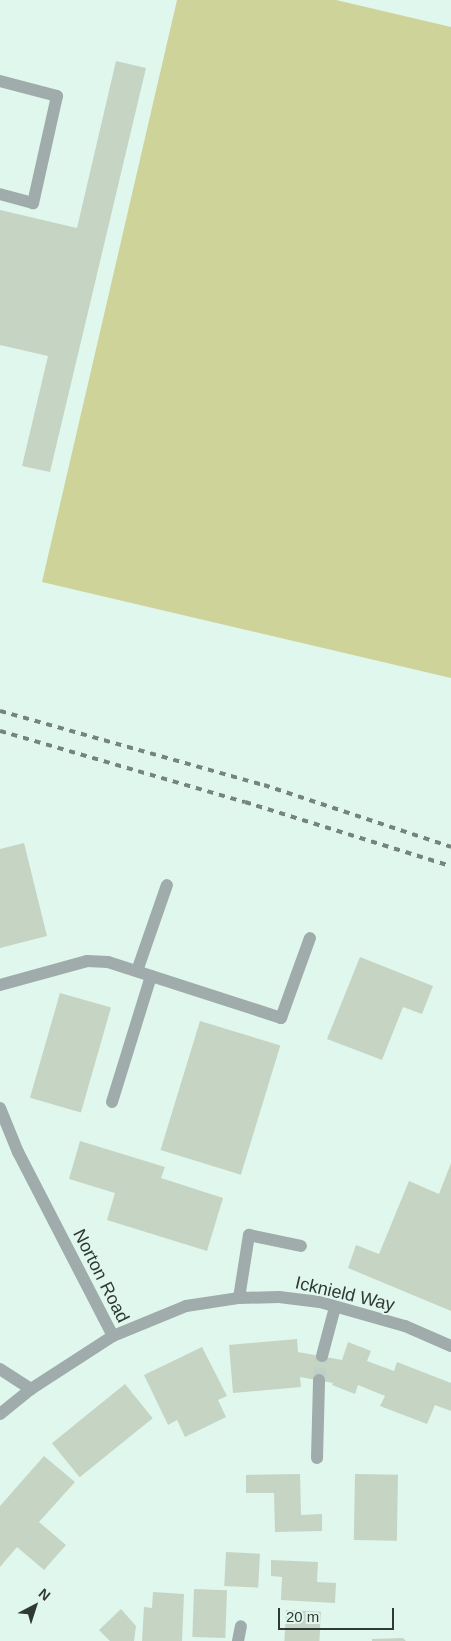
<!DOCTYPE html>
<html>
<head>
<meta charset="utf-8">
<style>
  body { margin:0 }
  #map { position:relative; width:451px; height:1641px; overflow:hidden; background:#e0f7ed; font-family:Helvetica,sans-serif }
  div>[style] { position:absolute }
  .green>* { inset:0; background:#ced399 }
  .building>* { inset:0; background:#c6d4c3; transform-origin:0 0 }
  .minor-tunnel>* { height:12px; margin-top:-6px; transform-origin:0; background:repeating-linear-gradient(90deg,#bdd1c8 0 12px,transparent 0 18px) }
  .minor>* { height:12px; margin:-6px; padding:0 6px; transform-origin:6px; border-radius:6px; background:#a0abab }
  .rail>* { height:4px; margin-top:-2px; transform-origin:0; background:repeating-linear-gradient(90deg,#76847e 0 6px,transparent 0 12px) }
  span { translate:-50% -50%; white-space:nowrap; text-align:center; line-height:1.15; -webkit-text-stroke:4px #e0f7ed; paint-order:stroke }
  .street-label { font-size:18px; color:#303935 }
  .north { position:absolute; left:10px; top:1581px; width:50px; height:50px; -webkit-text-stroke:4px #e0f7ed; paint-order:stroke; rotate:40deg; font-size:14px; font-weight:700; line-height:20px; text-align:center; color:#303935 }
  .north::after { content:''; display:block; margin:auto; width:18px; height:22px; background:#303935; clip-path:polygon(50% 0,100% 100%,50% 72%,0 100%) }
  .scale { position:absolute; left:278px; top:1608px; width:116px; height:22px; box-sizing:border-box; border:2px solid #303935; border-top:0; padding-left:6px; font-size:15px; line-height:18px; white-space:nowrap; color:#303935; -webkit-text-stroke:4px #e0f7ed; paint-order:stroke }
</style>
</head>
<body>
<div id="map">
  <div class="green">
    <div style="clip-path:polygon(177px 0,336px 0,451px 27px,451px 678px,42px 582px)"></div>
  </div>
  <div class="building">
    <div style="clip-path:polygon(116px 61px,146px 68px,50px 472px,22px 466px,48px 356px,0 345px,0 210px,77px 228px)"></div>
    <div style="clip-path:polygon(24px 843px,47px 936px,0 948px,0 849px)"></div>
    <div style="clip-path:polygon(360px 957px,433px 986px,422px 1014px,403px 1007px,382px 1060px,327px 1039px)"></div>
    <div style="left:60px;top:993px;width:53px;height:109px;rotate:16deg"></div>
    <div style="left:200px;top:1021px;width:84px;height:135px;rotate:17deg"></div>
    <div style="clip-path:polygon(80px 1141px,165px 1167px,161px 1178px,223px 1198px,207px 1251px,107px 1220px,115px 1193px,69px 1179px)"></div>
    <div style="clip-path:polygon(451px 1163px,451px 1311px,348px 1268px,356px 1245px,379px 1254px,409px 1181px,439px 1194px)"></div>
    <div style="clip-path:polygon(297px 1339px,298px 1352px,342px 1360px,348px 1342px,371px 1351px,367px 1361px,394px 1371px,397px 1362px,451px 1383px,451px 1411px,435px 1405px,427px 1424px,380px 1406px,385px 1396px,358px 1385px,355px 1394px,332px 1385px,333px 1383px,300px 1377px,301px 1387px,233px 1393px,229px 1345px)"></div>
    <div style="clip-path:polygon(202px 1347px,227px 1396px,218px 1400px,226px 1417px,185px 1437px,177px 1420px,168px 1425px,144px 1375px)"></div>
    <div style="left:125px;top:1384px;width:44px;height:94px;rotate:51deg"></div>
    <div style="clip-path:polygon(44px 1456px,75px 1482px,39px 1522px,66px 1545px,44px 1570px,17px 1547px,0 1567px,0 1506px)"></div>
    <div style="clip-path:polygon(300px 1474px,301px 1515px,322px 1514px,322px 1531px,275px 1532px,274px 1493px,246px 1493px,246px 1475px)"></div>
    <div style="left:355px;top:1474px;width:43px;height:66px;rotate:1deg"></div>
    <div style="left:226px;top:1552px;width:34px;height:34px;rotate:3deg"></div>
    <div style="clip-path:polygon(271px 1560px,318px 1562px,317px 1582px,336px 1583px,335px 1603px,281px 1600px,282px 1577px,271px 1576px)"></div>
    <div style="left:194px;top:1589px;width:33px;height:48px;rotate:2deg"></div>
    <div style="clip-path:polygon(153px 1592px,184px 1594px,182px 1641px,142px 1641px,144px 1607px,152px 1608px)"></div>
    <div style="clip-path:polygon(121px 1609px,136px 1626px,134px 1641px,110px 1641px,99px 1630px)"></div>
    <div style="left:286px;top:1610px;width:35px;height:31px;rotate:3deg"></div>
    <div style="clip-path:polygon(403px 1638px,406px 1641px,372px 1641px,372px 1639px)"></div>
  </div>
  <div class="minor-tunnel">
    <div style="left:319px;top:1380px;width:24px;rotate:-83deg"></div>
  </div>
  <div class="minor">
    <div style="left:0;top:81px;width:59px;rotate:14.7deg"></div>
    <div style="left:57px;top:96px;width:110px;rotate:102.6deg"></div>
    <div style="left:33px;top:203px;width:34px;rotate:-165deg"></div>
    <div style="left:137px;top:971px;width:91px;rotate:-70.8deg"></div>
    <div style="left:0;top:985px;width:90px;rotate:-15.4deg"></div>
    <div style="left:87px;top:961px;width:21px;rotate:3deg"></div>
    <div style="left:108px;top:962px;width:182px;rotate:17.9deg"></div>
    <div style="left:281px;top:1018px;width:85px;rotate:-70.1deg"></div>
    <div style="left:112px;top:1102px;width:132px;rotate:-72.8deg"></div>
    <div style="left:0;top:1108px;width:48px;rotate:67.8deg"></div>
    <div style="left:18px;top:1152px;width:207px;rotate:62.7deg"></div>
    <div style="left:239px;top:1298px;width:64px;rotate:-81deg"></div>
    <div style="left:249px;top:1235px;width:53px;rotate:11.9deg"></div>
    <div style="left:322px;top:1356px;width:51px;rotate:-75.1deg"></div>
    <div style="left:0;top:1369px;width:37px;rotate:33deg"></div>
    <div style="left:0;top:1414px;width:40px;rotate:-39deg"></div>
    <div style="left:31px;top:1389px;width:98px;rotate:-32.9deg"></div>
    <div style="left:113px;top:1336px;width:79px;rotate:-22.3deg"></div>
    <div style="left:186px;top:1306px;width:54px;rotate:-8.6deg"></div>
    <div style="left:239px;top:1298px;width:40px;rotate:-1.4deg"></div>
    <div style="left:279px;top:1297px;width:41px;rotate:7deg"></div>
    <div style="left:320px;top:1302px;width:88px;rotate:15.8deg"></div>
    <div style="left:405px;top:1326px;width:50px;rotate:23.5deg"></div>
    <div style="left:317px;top:1458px;width:78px;rotate:-88.5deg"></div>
    <div style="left:238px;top:1641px;width:15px;rotate:-79deg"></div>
  </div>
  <div class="rail">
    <div style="left:0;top:711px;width:274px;rotate:15.7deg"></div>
    <div style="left:264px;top:785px;width:197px;rotate:18.3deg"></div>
    <div style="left:0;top:731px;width:255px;rotate:16.2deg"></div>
    <div style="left:245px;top:802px;width:216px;rotate:17.3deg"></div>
  </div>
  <div class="street-label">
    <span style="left:101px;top:1276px;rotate:63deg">Norton Road</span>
    <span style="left:345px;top:1294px;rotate:13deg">Icknield Way</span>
  </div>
  <div class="north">N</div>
  <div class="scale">20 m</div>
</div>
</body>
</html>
